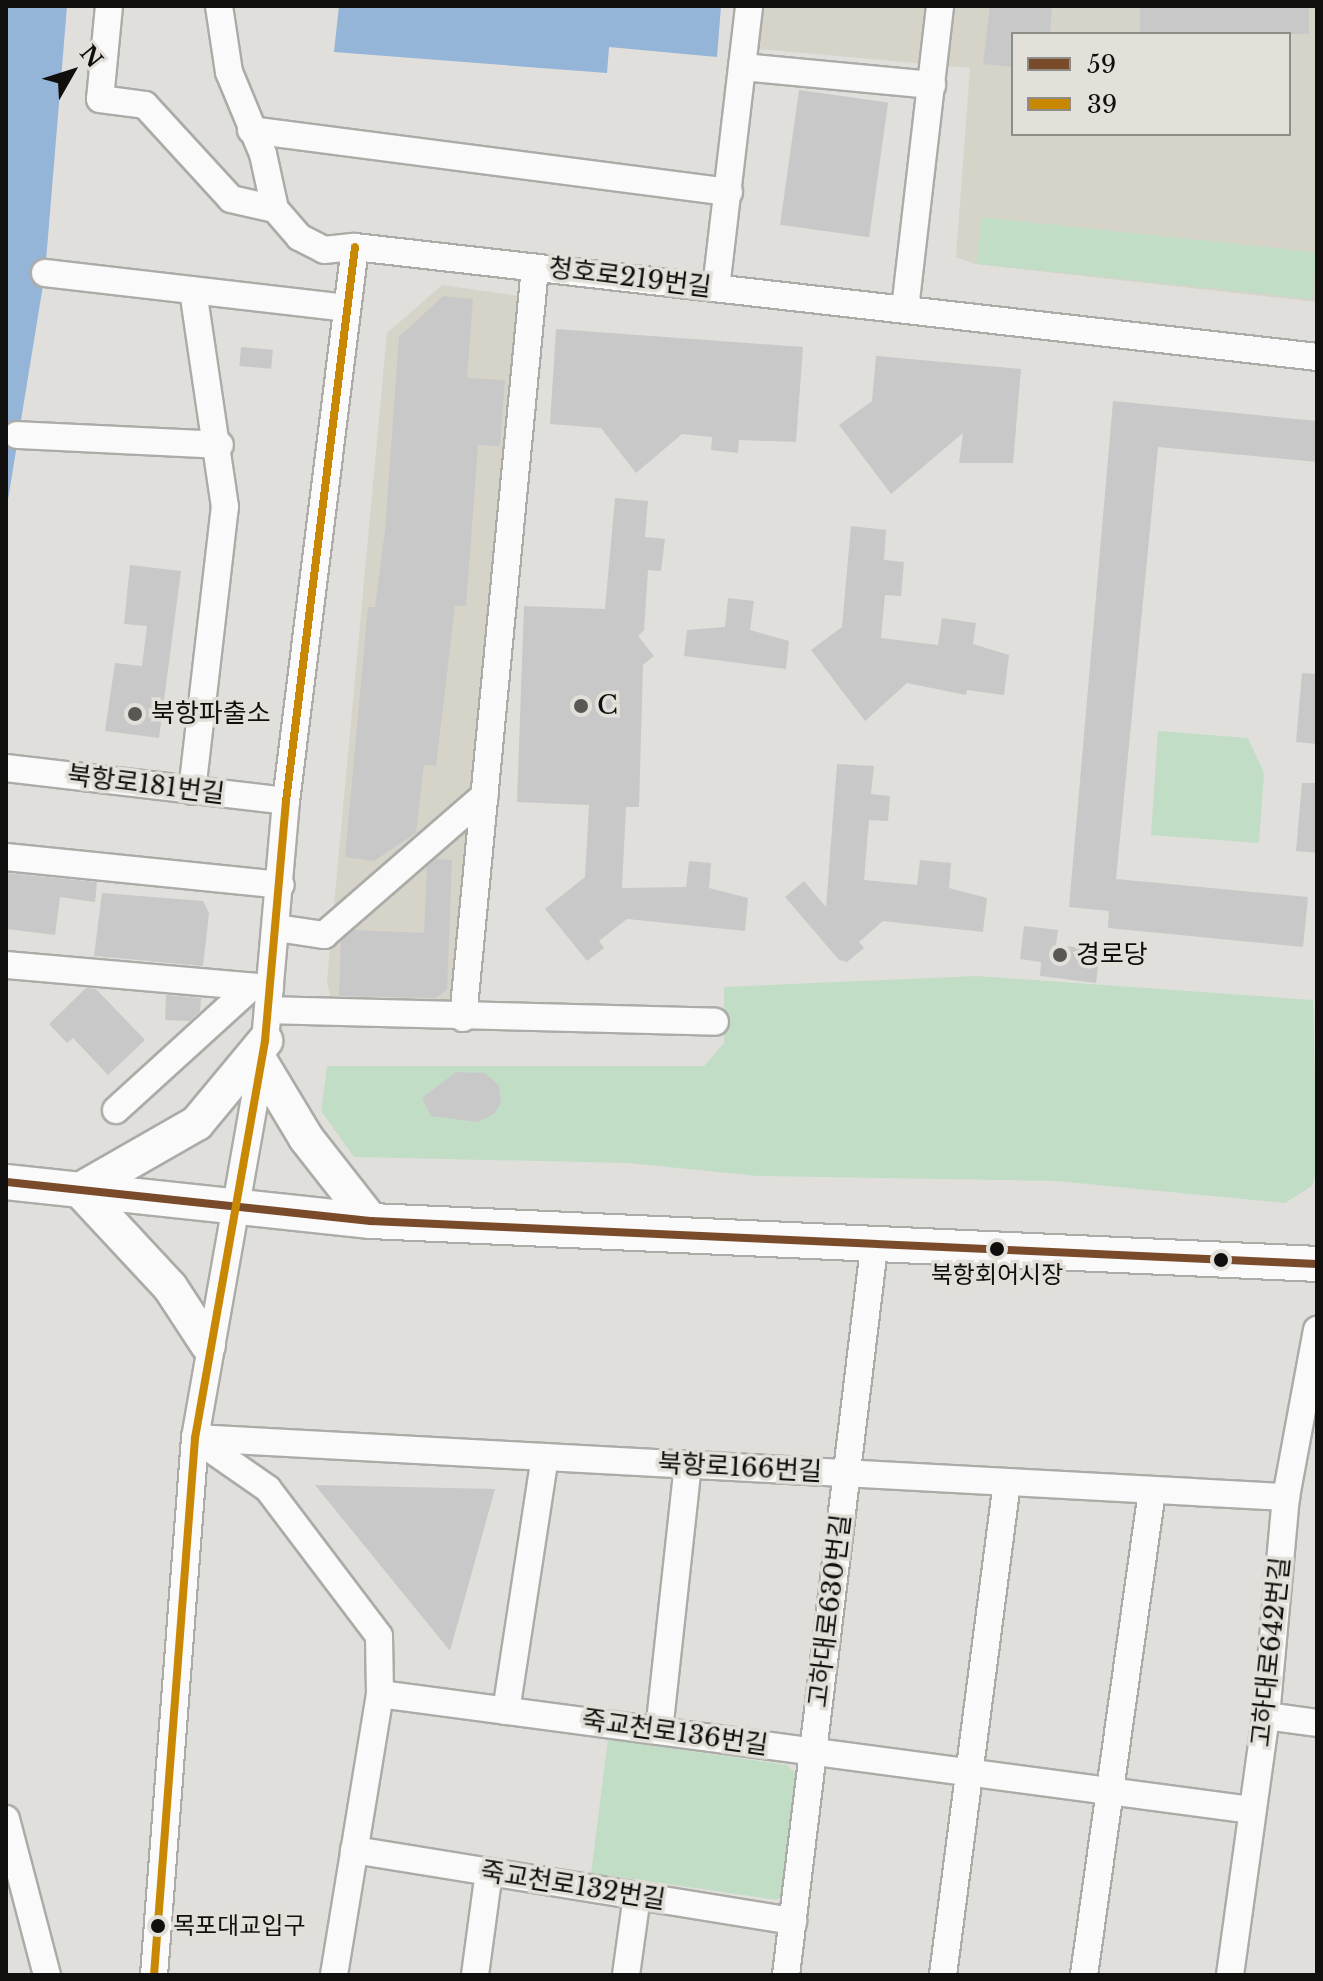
<!DOCTYPE html>
<html>
<head>
<meta charset="utf-8">
<style>
  body { margin:0 }
  #map { position:relative; width:1323px; height:1981px; overflow:hidden; background:#e0dfdb; font-family:"Libre Baskerville","Noto Sans KR",serif }
  div>[style] { position:absolute }
  .built>* { inset:0; background:#d6d3c9 }
  .green>* { inset:0; background:#c2ddc6; transform-origin:0 0 }
  .water>* { inset:0; background:#94b4d8 }
  .building>* { inset:0; background:#c9c8c8; transform-origin:0 0 }
  .roads { filter:drop-shadow(2px 0 #ababa8) drop-shadow(-2px 0 #ababa8) drop-shadow(0 2px #ababa8) drop-shadow(0 -2px #ababa8) }
  .minor>* { height:26px; margin:-13px; padding:0 13px; transform-origin:13px; border-radius:13px; background:#fafafa }
  .major>* { height:34px; margin:-17px; padding:0 17px; transform-origin:17px; border-radius:17px; background:#fafafa }
  .bus-1>* { height:8px; margin:-4px; padding:0 4px; transform-origin:4px; border-radius:4px; background:#7a4b2a }
  .bus-2>* { height:8px; margin:-4px; padding:0 4px; transform-origin:4px; border-radius:4px; background:#c98803 }
  .dots>* { width:22px; height:22px; translate:-50% -50%; box-sizing:border-box; border:4px solid #e2e0d9; border-radius:50% }
  span { translate:-50% -50%; white-space:nowrap; text-align:center; line-height:1.15; -webkit-text-stroke:7px #e2e0d9; paint-order:stroke }
  .bus-label { font-size:24px; color:#100f0d }
  .left { translate:0 -50%; text-align:left }
  .street-label { font-size:26px; color:#100f0d }
  .poi-label { font-size:26px; color:#100f0d }
  .frame { position:absolute; inset:0; border:8px solid #100f0d; pointer-events:none }
  .legend { position:absolute; left:1011px; top:32px; width:280px; height:104px; box-sizing:border-box; background:#e2e0d9; border:2px solid #8e8c87; margin:0; padding:10px 14px; list-style:none; font-size:24px; color:#100f0d }
  .legend li { display:flex; align-items:center; gap:16px; height:40px }
  .legend b { width:40px; border:2px solid #8e8c87 }
  .north { position:absolute; left:32px; top:32px; width:80px; height:80px; -webkit-text-stroke:6px #e2e0d9; paint-order:stroke; rotate:51deg; font-size:22px; font-weight:700; line-height:32px; text-align:center; color:#100f0d }
  .north::after { content:''; display:block; margin:auto; width:28px; height:36px; background:#100f0d; clip-path:polygon(50% 0,100% 100%,50% 72%,0 100%) }
</style>
</head>
<body>
<div id="map">
  <div class="built">
    <div style="clip-path:polygon(evenodd,764px 6px,1317px 6px,1317px 302px,975px 264px,956px 257px,970px 68px,759px 49px,764px 6px,1013px 34px,1289px 34px,1289px 134px,1013px 134px,1013px 34px)"></div>
    <div style="clip-path:polygon(442px 285px,546px 300px,478px 1007px,332px 1008px,327px 981px,387px 333px)"></div>
  </div>
  <div class="green">
    <div style="left:981px;top:217px;width:338px;height:47px;rotate:6deg"></div>
    <div style="clip-path:polygon(1158px 731px,1248px 738px,1264px 773px,1259px 843px,1151px 835px)"></div>
    <div style="clip-path:polygon(977px 976px,1313px 1000px,1317px 1170px,1312px 1186px,1285px 1203px,1056px 1181px,758px 1176px,628px 1163px,354px 1157px,321px 1111px,327px 1066px,704px 1066px,724px 1043px,724px 987px)"></div>
    <div style="clip-path:polygon(608px 1739px,787px 1765px,801px 1779px,788px 1892px,777px 1900px,591px 1873px)"></div>
  </div>
  <div class="water">
    <div style="clip-path:polygon(6px 6px,67px 6px,45px 273px,6px 512px)"></div>
    <div style="clip-path:polygon(339px 6px,721px 6px,717px 57px,609px 47px,607px 73px,334px 52px)"></div>
  </div>
  <div class="building">
    <div style="clip-path:polygon(990px 6px,1052px 6px,1050px 34px,1013px 34px,1013px 67px,983px 64px)"></div>
    <div style="left:1140px;top:6px;width:169px;height:28px"></div>
    <div style="left:799px;top:90px;width:90px;height:136px;rotate:8deg"></div>
    <div style="clip-path:polygon(443px 296px,473px 299px,467px 378px,505px 380px,500px 446px,478px 445px,466px 606px,455px 606px,436px 766px,424px 765px,416px 833px,374px 861px,345px 857px,368px 607px,375px 607px,385px 530px,399px 337px)"></div>
    <div style="clip-path:polygon(556px 329px,803px 347px,796px 442px,739px 440px,738px 453px,711px 450px,712px 437px,682px 434px,636px 473px,601px 428px,550px 424px)"></div>
    <div style="left:241px;top:347px;width:32px;height:19px;rotate:5deg"></div>
    <div style="clip-path:polygon(876px 356px,1021px 369px,1013px 463px,959px 463px,963px 433px,891px 494px,839px 425px,872px 401px)"></div>
    <div style="clip-path:polygon(1113px 401px,1317px 421px,1317px 462px,1158px 447px,1116px 879px,1308px 897px,1303px 947px,1108px 928px,1109px 911px,1069px 907px)"></div>
    <div style="clip-path:polygon(615px 498px,648px 501px,645px 537px,665px 539px,661px 571px,648px 570px,644px 630px,638px 636px,654px 656px,643px 665px,639px 807px,626px 807px,622px 888px,686px 887px,689px 861px,711px 863px,709px 888px,748px 898px,745px 931px,627px 919px,599px 941px,604px 948px,587px 961px,545px 909px,585px 877px,589px 805px,517px 802px,524px 606px,605px 609px)"></div>
    <div style="clip-path:polygon(851px 526px,886px 530px,884px 560px,904px 562px,901px 596px,885px 595px,881px 638px,938px 645px,942px 618px,976px 623px,973px 644px,1009px 655px,1004px 695px,967px 690px,966px 695px,907px 683px,865px 721px,811px 650px,842px 627px)"></div>
    <div style="clip-path:polygon(130px 565px,181px 571px,159px 738px,105px 731px,115px 663px,142px 666px,147px 626px,124px 624px)"></div>
    <div style="clip-path:polygon(728px 598px,754px 601px,750px 630px,789px 641px,786px 669px,684px 656px,687px 630px,725px 627px)"></div>
    <div style="clip-path:polygon(1302px 673px,1317px 674px,1317px 744px,1296px 742px)"></div>
    <div style="clip-path:polygon(837px 764px,874px 766px,871px 794px,890px 796px,888px 821px,869px 820px,864px 880px,917px 885px,920px 860px,951px 863px,949px 888px,987px 898px,983px 932px,883px 921px,859px 942px,864px 948px,847px 962px,839px 960px,785px 897px,804px 881px,826px 907px)"></div>
    <div style="clip-path:polygon(1302px 783px,1317px 783px,1317px 853px,1296px 851px)"></div>
    <div style="clip-path:polygon(436px 859px,452px 860px,447px 990px,435px 998px,339px 996px,341px 941px,354px 930px,424px 933px,427px 867px)"></div>
    <div style="clip-path:polygon(6px 873px,97px 882px,95px 902px,60px 897px,55px 935px,6px 929px)"></div>
    <div style="clip-path:polygon(102px 893px,203px 901px,209px 913px,203px 966px,94px 956px)"></div>
    <div style="clip-path:polygon(1024px 926px,1058px 930px,1056px 945px,1100px 950px,1096px 983px,1040px 976px,1041px 962px,1020px 959px)"></div>
    <div style="clip-path:polygon(86px 988px,96px 989px,145px 1040px,108px 1075px,73px 1038px,67px 1043px,49px 1024px)"></div>
    <div style="clip-path:polygon(166px 995px,201px 998px,200px 1011px,190px 1021px,165px 1020px)"></div>
    <div style="clip-path:polygon(456px 1072px,485px 1073px,499px 1086px,501px 1102px,494px 1114px,477px 1122px,431px 1116px,422px 1098px)"></div>
    <div style="clip-path:polygon(315px 1485px,495px 1489px,450px 1651px)"></div>
  </div>
  <div class="roads">
    <div class="minor">
      <div style="left:109px;top:6px;width:93px;rotate:95.5deg"></div>
      <div style="left:100px;top:99px;width:45px;rotate:7.6deg"></div>
      <div style="left:145px;top:105px;width:127px;rotate:47.5deg"></div>
      <div style="left:231px;top:199px;width:45px;rotate:12.8deg"></div>
      <div style="left:219px;top:6px;width:67px;rotate:81.4deg"></div>
      <div style="left:229px;top:72px;width:89px;rotate:67.5deg"></div>
      <div style="left:263px;top:154px;width:56px;rotate:77.7deg"></div>
      <div style="left:275px;top:209px;width:37px;rotate:49deg"></div>
      <div style="left:299px;top:237px;width:28px;rotate:27deg"></div>
      <div style="left:324px;top:250px;width:31px;rotate:-6deg"></div>
      <div style="left:355px;top:247px;width:968px;rotate:6.52deg"></div>
      <div style="left:742px;top:67px;width:191px;rotate:5.4deg"></div>
      <div style="left:251px;top:130px;width:482px;rotate:7.4deg"></div>
      <div style="left:45px;top:273px;width:303px;rotate:6.6deg"></div>
      <div style="left:716px;top:288px;width:284px;rotate:-83.3deg"></div>
      <div style="left:905px;top:309px;width:305px;rotate:-83.4deg"></div>
      <div style="left:17px;top:435px;width:203px;rotate:2.8deg"></div>
      <div style="left:6px;top:768px;width:282px;rotate:6.7deg"></div>
      <div style="left:192px;top:791px;width:286px;rotate:-83.4deg"></div>
      <div style="left:225px;top:507px;width:219px;rotate:-98.4deg"></div>
      <div style="left:6px;top:857px;width:276px;rotate:5.8deg"></div>
      <div style="left:277px;top:928px;width:48px;rotate:8.5deg"></div>
      <div style="left:324px;top:935px;width:213px;rotate:-41deg"></div>
      <div style="left:6px;top:965px;width:265px;rotate:5deg"></div>
      <div style="left:268px;top:1010px;width:447px;rotate:1.5deg"></div>
      <div style="left:463px;top:1018px;width:754px;rotate:-84.52deg"></div>
      <div style="left:116px;top:1110px;width:183px;rotate:-42.3deg"></div>
      <div style="left:195px;top:1438px;width:1093px;rotate:3.1deg"></div>
      <div style="left:195px;top:1438px;width:89px;rotate:34.9deg"></div>
      <div style="left:268px;top:1489px;width:184px;rotate:52.9deg"></div>
      <div style="left:379px;top:1636px;width:58px;rotate:89deg"></div>
      <div style="left:380px;top:1694px;width:285px;rotate:99.3deg"></div>
      <div style="left:380px;top:1694px;width:880px;rotate:7.58deg"></div>
      <div style="left:506px;top:1711px;width:257px;rotate:-81.3deg"></div>
      <div style="left:1266px;top:1716px;width:51px;rotate:7.8deg"></div>
      <div style="left:659px;top:1731px;width:268px;rotate:-83.8deg"></div>
      <div style="left:6px;top:1819px;width:161px;rotate:75.3deg"></div>
      <div style="left:354px;top:1850px;width:445px;rotate:9.2deg"></div>
      <div style="left:154px;top:1975px;width:539px;rotate:-85.63deg"></div>
      <div style="left:195px;top:1438px;width:403px;rotate:-80deg"></div>
      <div style="left:265px;top:1041px;width:241px;rotate:-85deg"></div>
      <div style="left:286px;top:801px;width:558px;rotate:-82.9deg"></div>
      <div style="left:475px;top:1975px;width:104px;rotate:-82.3deg"></div>
      <div style="left:626px;top:1975px;width:80px;rotate:-82.1deg"></div>
      <div style="left:786px;top:1975px;width:732px;rotate:-83.1deg"></div>
      <div style="left:943px;top:1975px;width:496px;rotate:-82.6deg"></div>
      <div style="left:1084px;top:1975px;width:489px;rotate:-82deg"></div>
      <div style="left:1230px;top:1975px;width:261px;rotate:-82.1deg"></div>
      <div style="left:1266px;top:1716px;width:220px;rotate:-84.8deg"></div>
      <div style="left:1286px;top:1497px;width:170px;rotate:-79.5deg"></div>
    </div>
    <div class="major">
      <div style="left:261px;top:1063px;width:87px;rotate:59deg"></div>
      <div style="left:306px;top:1138px;width:105px;rotate:51.9deg"></div>
      <div style="left:6px;top:1182px;width:367px;rotate:6.1deg"></div>
      <div style="left:371px;top:1221px;width:947px;rotate:2.6deg"></div>
      <div style="left:208px;top:1345px;width:69px;rotate:-123.2deg"></div>
      <div style="left:170px;top:1287px;width:132px;rotate:-132.9deg"></div>
      <div style="left:80px;top:1190px;width:135px;rotate:-29.8deg"></div>
      <div style="left:197px;top:1123px;width:107px;rotate:-50.3deg"></div>
    </div>
  </div>
  <div class="bus-1">
    <div style="left:6px;top:1182px;width:367px;rotate:6.1deg"></div>
    <div style="left:371px;top:1221px;width:947px;rotate:2.6deg"></div>
  </div>
  <div class="bus-2">
    <div style="left:154px;top:1975px;width:539px;rotate:-85.63deg"></div>
    <div style="left:195px;top:1438px;width:403px;rotate:-80deg"></div>
    <div style="left:265px;top:1041px;width:241px;rotate:-85deg"></div>
    <div style="left:286px;top:801px;width:558px;rotate:-82.9deg"></div>
  </div>
  <div class="dots">
    <div style="left:581px;top:706px;background:#595855"></div>
    <div style="left:135px;top:714px;background:#595855"></div>
    <div style="left:1060px;top:955px;background:#595855"></div>
    <div style="left:997px;top:1249px;background:#100f0d"></div>
    <div style="left:1221px;top:1260px;background:#100f0d"></div>
    <div style="left:158px;top:1926px;background:#100f0d"></div>
  </div>
  <div class="bus-label">
    <span style="left:997px;top:1275px">북항회어시장</span>
    <span class="left" style="left:173px;top:1926px">목포대교입구</span>
  </div>
  <div class="street-label">
    <span style="left:630px;top:278px;rotate:7deg">청호로219번길</span>
    <span style="left:146px;top:785px;rotate:7deg">북항로181번길</span>
    <span style="left:740px;top:1468px;rotate:3deg">북항로166번길</span>
    <span style="left:830px;top:1611px;rotate:-83deg">고하대로630번길</span>
    <span style="left:1271px;top:1652px;rotate:-84deg">고하대로642번길</span>
    <span style="left:675px;top:1733px;rotate:8deg">죽교천로136번길</span>
    <span style="left:573px;top:1886px;rotate:9deg">죽교천로132번길</span>
  </div>
  <div class="poi-label">
    <span class="left" style="left:597px;top:706px">C</span>
    <span class="left" style="left:151px;top:714px">북항파출소</span>
    <span class="left" style="left:1076px;top:955px">경로당</span>
  </div>
  <div class="frame"></div>
  <ul class="legend">
  <li><b style="height:10px;background:#7a4b2a"></b>59</li>
  <li><b style="height:10px;background:#c98803"></b>39</li>
  </ul>
  <div class="north">N</div>
</div>
</body>
</html>
